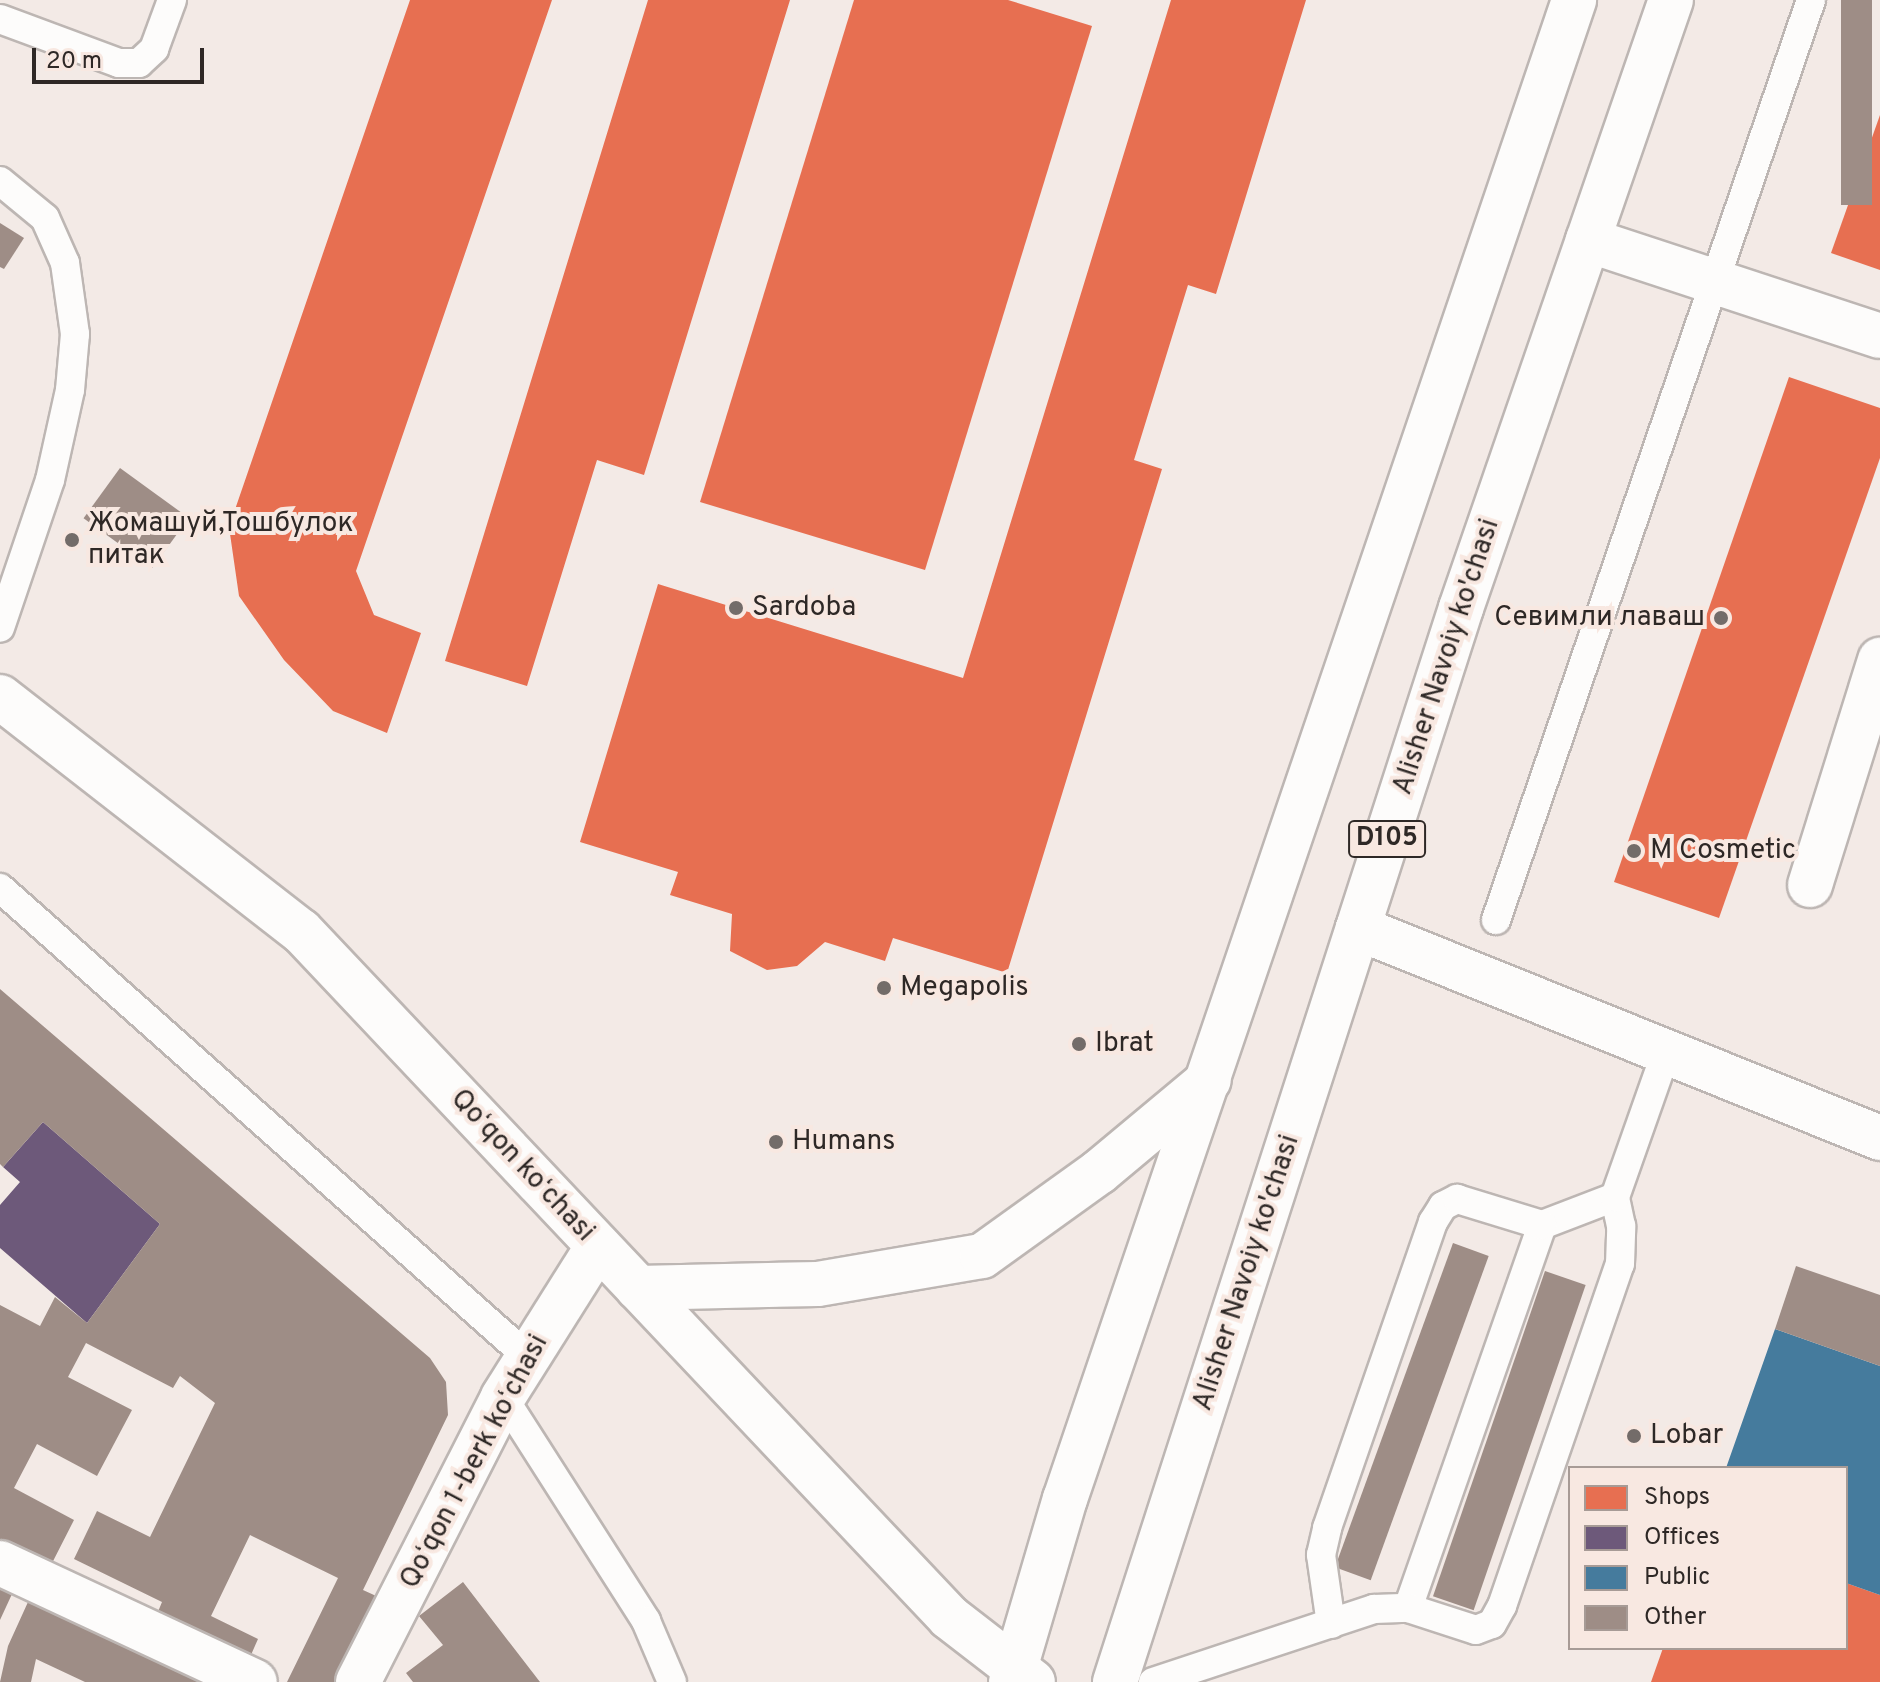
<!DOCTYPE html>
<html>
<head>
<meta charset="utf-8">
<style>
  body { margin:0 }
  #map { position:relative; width:1880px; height:1682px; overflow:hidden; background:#f3eae6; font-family:Overpass,sans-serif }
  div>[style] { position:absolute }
  .shops>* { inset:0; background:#e76f51 }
  .offices>* { inset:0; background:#6d597a }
  .public>* { inset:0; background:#457b9d }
  .building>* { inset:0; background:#9e8d86; transform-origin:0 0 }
  .roads { filter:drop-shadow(2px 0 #bdb6b3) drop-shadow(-2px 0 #bdb6b3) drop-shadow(0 2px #bdb6b3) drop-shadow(0 -2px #bdb6b3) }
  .service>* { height:28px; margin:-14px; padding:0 14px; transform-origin:14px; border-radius:14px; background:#fdfcfb }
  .minor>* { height:44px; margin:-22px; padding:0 22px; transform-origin:22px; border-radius:22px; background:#fdfcfb }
  .secondary>* { height:44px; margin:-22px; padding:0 22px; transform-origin:22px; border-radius:22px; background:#fdfcfb }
  .primary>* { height:44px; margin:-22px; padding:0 22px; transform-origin:22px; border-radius:22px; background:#fdfcfb }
  .dots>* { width:22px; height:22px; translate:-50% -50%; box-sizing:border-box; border:4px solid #f8e8e1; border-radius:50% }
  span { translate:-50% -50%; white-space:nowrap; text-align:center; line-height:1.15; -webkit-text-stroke:8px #f8e8e1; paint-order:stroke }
  .shield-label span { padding:2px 6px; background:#f8e8e1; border:2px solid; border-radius:6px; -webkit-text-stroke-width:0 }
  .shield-label { font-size:26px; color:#2e2826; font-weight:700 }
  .poi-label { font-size:28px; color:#2e2826 }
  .left { translate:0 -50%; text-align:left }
  .right { translate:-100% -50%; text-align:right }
  .street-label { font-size:28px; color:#2e2826 }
  .legend { position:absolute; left:1568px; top:1466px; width:280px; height:184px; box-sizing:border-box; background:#f8e8e1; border:2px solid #a79b96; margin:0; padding:10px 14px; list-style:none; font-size:24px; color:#2e2826 }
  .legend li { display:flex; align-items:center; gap:16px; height:40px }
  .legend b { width:40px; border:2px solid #a79b96 }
  .scale { position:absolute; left:32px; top:48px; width:172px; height:36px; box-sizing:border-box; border:4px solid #2e2826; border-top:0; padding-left:10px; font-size:24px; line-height:28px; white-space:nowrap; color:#2e2826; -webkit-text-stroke:6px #f8e8e1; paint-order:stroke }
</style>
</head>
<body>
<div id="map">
  <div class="shops">
    <div style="clip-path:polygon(410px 0,552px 0,356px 571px,374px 615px,421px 633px,387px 733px,333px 711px,284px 660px,239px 596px,229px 527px)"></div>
    <div style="clip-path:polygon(648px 0,790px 0,644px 475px,597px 460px,527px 686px,445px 661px)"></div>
    <div style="clip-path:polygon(854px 0,1008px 0,1092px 26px,925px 570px,700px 502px)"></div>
    <div style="clip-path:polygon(1171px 0,1306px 0,1216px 294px,1188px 285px,1134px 460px,1162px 469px,1007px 973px,893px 938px,885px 961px,825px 942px,797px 966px,767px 970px,730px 951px,732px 914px,670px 895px,678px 872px,580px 842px,658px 584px,963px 678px)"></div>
    <div style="clip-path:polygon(1880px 115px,1880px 270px,1831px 253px)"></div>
    <div style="clip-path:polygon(1789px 377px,1880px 408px,1880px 458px,1719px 918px,1614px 882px)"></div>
    <div style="clip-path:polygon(1846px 1583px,1880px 1595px,1880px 1682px,1651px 1682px,1663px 1648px,1846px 1648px)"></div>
  </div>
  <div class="offices">
    <div style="clip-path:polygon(43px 1122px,160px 1224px,87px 1323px,0 1248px,0 1205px,20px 1182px,3px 1167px)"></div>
  </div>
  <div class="public">
    <div style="clip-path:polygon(1775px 1329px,1880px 1366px,1880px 1595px,1846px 1583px,1846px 1468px,1726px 1468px)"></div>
  </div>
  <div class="building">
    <div style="left:1841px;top:0;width:31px;height:205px"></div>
    <div style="clip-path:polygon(0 223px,24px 238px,4px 269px,0 267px)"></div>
    <div style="left:120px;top:468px;width:85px;height:62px;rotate:36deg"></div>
    <div style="clip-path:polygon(0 989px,430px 1358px,446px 1382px,448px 1415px,363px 1590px,385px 1600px,345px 1682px,287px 1682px,338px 1578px,250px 1535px,211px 1616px,258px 1639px,247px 1664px,155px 1619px,162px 1602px,74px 1559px,97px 1511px,150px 1537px,215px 1403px,180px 1376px,173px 1388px,86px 1343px,68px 1377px,132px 1410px,97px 1476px,37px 1444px,14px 1488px,74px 1520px,48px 1571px,0 1545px,0 1305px,40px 1326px,55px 1297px,87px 1323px,160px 1224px,43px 1122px,3px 1167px,0 1164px)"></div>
    <div style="left:1453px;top:1243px;width:38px;height:345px;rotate:20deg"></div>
    <div style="clip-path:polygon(1796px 1266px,1880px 1295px,1880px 1366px,1775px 1329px)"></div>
    <div style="left:1545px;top:1271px;width:43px;height:344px;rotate:19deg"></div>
    <div style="clip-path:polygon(0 1572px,18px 1581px,0 1620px)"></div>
    <div style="clip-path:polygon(463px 1582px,506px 1638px,540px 1682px,413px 1682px,406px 1673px,443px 1645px,419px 1616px)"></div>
    <div style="clip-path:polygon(33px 1591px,227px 1682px,85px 1682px,36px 1659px,31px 1682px,0 1682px,8px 1646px)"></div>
  </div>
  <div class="roads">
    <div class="service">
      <div style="left:0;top:19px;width:127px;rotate:20.3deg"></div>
      <div style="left:119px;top:63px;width:20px"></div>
      <div style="left:139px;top:63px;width:21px;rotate:-43deg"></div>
      <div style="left:154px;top:49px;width:52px;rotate:-69.8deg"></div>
      <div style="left:0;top:181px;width:58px;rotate:39.4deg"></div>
      <div style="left:45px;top:218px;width:49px;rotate:66deg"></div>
      <div style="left:65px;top:263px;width:72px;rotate:82deg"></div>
      <div style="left:75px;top:334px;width:56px;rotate:95.1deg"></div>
      <div style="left:70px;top:390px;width:92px;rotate:102.5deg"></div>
      <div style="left:50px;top:480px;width:156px;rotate:108.7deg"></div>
      <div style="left:0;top:888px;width:708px;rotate:41.62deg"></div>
      <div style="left:1496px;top:920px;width:972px;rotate:-71.1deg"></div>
      <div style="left:503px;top:1397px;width:266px;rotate:57.4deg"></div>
      <div style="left:646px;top:1621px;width:66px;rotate:66.9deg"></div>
      <div style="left:1408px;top:1608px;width:406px;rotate:-70.7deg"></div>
      <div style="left:1542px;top:1225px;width:78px;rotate:-21deg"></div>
      <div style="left:1331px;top:1624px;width:70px;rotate:-98.2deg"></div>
      <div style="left:1321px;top:1555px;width:28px;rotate:-77deg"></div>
      <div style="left:1327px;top:1528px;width:324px;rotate:-70.9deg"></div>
      <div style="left:1433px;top:1222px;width:19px;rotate:-58deg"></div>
      <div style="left:1443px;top:1206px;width:16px;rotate:-27deg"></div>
      <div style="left:1457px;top:1199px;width:89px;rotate:17deg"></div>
      <div style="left:1153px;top:1682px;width:233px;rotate:-18.3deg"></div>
      <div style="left:1374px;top:1609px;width:34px;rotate:-2deg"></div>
      <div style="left:1408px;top:1608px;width:71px;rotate:17.9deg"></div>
      <div style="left:1476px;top:1630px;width:17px;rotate:-21deg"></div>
      <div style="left:1492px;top:1624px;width:21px;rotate:-61deg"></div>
      <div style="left:1502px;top:1606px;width:362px;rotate:-71deg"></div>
      <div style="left:1620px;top:1264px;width:38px;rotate:-88deg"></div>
      <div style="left:1621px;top:1226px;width:30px;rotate:-102deg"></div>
      <div style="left:1615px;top:1197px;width:154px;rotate:-70.6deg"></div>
    </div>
    <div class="minor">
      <div style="left:1588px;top:240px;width:307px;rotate:18.2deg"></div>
      <div style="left:1810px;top:885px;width:236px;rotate:-72.7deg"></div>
      <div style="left:1358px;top:928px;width:563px;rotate:21.91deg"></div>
      <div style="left:0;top:1563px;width:281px;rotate:25deg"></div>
      <div style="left:358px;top:1682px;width:320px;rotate:-63deg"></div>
      <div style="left:503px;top:1397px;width:178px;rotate:-57.8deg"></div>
    </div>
    <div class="secondary">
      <div style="left:0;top:697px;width:381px;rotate:37.9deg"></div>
      <div style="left:301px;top:931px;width:944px;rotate:46.63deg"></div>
      <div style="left:949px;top:1617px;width:106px;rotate:37.7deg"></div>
    </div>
    <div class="primary">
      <div style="left:638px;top:1288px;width:180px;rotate:-1.3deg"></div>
      <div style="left:818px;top:1284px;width:166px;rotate:-9.7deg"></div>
      <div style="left:982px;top:1256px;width:144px;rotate:-35.7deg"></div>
      <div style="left:1099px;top:1172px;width:143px;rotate:-39.9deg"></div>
      <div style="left:1011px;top:1682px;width:191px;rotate:-73.6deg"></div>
      <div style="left:1065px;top:1499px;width:1583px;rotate:-71.24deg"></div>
      <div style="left:1115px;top:1682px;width:1128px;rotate:-72.14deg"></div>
      <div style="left:1461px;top:608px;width:643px;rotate:-70.95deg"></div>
    </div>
  </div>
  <div class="dots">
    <div style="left:72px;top:540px;background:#736c69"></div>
    <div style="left:736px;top:608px;background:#736c69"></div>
    <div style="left:1721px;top:618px;background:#736c69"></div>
    <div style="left:1634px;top:851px;background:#736c69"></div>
    <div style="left:884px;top:988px;background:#736c69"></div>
    <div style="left:1079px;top:1044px;background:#736c69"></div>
    <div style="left:776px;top:1142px;background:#736c69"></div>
    <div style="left:1634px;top:1436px;background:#736c69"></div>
  </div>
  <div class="shield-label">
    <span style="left:1387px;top:839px">D105</span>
  </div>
  <div class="poi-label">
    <span class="left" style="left:88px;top:540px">Жомашуй,Тошбулок<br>питак</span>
    <span class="left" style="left:752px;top:608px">Sardoba</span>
    <span class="right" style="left:1705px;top:618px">Севимли лаваш</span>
    <span class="left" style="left:1650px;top:851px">M Cosmetic</span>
    <span class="left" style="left:900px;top:988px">Megapolis</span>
    <span class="left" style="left:1095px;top:1044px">Ibrat</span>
    <span class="left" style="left:792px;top:1142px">Humans</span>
    <span class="left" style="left:1650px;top:1436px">Lobar</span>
  </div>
  <div class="street-label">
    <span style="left:1447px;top:657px;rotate:-72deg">Alisher Navoiy ko'chasi</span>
    <span style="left:522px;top:1166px;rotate:47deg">Qoʻqon koʻchasi</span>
    <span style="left:1247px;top:1273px;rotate:-72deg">Alisher Navoiy ko'chasi</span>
    <span style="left:475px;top:1462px;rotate:-62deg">Qoʻqon 1-berk koʻchasi</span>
  </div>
  <ul class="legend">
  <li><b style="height:22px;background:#e76f51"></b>Shops</li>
  <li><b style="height:22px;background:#6d597a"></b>Offices</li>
  <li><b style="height:22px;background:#457b9d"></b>Public</li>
  <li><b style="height:22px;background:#9e8d86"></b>Other</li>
  </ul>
  <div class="scale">20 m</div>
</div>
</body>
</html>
